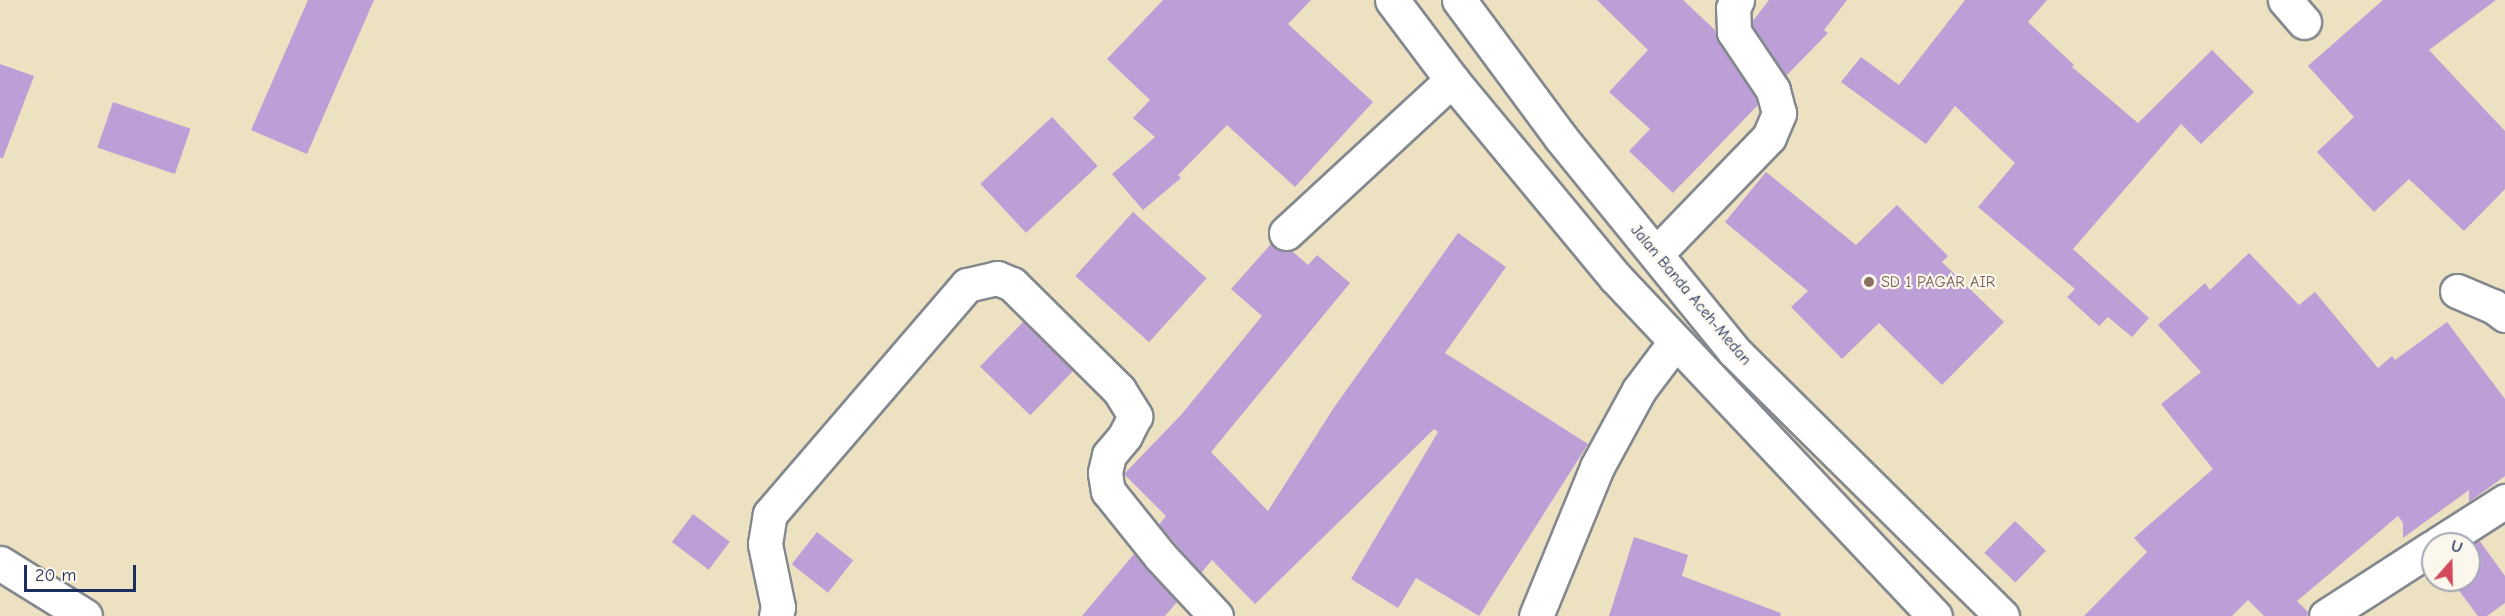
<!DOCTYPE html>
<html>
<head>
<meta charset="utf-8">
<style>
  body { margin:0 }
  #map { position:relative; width:2505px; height:616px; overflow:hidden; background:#ece1c0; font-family:"Comic Neue",sans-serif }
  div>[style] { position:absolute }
  .building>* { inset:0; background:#bd9fd8; transform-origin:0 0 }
  .roads { filter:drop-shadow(2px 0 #84888f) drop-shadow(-2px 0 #84888f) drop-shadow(0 2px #84888f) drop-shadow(0 -2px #84888f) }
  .street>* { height:33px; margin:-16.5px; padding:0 16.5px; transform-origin:16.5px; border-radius:16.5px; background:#fff }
  .highway>* { height:33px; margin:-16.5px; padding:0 16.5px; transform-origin:16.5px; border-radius:16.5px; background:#fff }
  .dots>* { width:16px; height:16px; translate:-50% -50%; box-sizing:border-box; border:3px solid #fbf7ec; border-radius:50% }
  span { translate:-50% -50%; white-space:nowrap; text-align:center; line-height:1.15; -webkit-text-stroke:4.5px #fbf7ec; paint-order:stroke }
  .education-label { font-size:16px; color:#785e54 }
  .left { translate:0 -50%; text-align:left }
  .street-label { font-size:16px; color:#1b2f5e }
  .north { position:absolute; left:2421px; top:532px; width:60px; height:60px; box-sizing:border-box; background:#fbf7ec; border:2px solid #a1a7b3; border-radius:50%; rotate:20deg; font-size:16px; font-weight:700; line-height:24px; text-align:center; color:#1b2f5e }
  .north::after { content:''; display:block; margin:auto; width:21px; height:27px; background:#d1495b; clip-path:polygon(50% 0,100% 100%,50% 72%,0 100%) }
  .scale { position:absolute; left:24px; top:565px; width:112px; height:27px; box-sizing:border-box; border:3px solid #1b2f5e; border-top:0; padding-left:8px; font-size:18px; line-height:21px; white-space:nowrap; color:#1b2f5e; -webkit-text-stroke:4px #fbf7ec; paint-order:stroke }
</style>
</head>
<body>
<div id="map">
  <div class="building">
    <div style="clip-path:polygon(308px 0,374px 0,307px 154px,251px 130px)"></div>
    <div style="clip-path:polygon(1163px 0,1311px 0,1288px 24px,1373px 102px,1295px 187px,1227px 125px,1178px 175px,1181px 178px,1143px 210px,1112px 174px,1155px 137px,1133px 118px,1150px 100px,1107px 59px)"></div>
    <div style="clip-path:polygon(1597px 0,1683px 0,1715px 30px,1718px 42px,1756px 98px,1758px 105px,1673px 193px,1629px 151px,1650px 129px,1609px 92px,1648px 50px)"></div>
    <div style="clip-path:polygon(1769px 0,1847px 0,1824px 30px,1828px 33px,1786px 76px,1753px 26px,1752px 22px)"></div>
    <div style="clip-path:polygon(1965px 0,2047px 0,2028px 22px,2074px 65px,2072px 67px,2138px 123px,2212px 50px,2254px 92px,2201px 144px,2181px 124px,2073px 249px,2149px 318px,2132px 337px,2108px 317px,2099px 326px,2067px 297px,2075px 289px,1978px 207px,2015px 163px,1955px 106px,1926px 144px,1841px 82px,1861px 57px,1899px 85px)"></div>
    <div style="clip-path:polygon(2383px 0,2496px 0,2429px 50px,2505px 131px,2505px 189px,2464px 231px,2409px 179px,2374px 212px,2317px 152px,2354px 117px,2308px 66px)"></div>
    <div style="clip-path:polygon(0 64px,34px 76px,3px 158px,0 158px)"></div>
    <div style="left:113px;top:102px;width:82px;height:48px;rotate:19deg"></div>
    <div style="left:1052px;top:117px;width:67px;height:98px;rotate:47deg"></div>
    <div style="clip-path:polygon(1766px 172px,1856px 245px,1897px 205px,1948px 256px,1942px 262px,2004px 322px,1942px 385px,1879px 323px,1842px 359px,1791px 307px,1808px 291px,1725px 222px)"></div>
    <div style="left:1133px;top:212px;width:99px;height:86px;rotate:42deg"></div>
    <div style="clip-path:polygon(1458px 233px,1506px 267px,1445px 353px,1588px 444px,1479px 616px,1416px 578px,1398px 608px,1351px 579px,1438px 432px,1434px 429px,1255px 604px,1212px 560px,1201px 573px,1159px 525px,1166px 516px,1124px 474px,1181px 415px,1262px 316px,1231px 289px,1271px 244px,1280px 251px,1292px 251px,1308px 265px,1317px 255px,1350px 283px,1211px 452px,1268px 511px,1333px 409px)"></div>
    <div style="clip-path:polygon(2249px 253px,2299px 305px,2315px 292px,2378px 368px,2392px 356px,2395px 360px,2447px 322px,2505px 399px,2505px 476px,2469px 502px,2469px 490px,2403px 538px,2403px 523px,2398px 516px,2297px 601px,2308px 612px,2307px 616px,2264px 616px,2248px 600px,2232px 616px,2084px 616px,2147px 552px,2134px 538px,2213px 469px,2161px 404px,2201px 372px,2158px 325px,2205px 283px,2210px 290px)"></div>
    <div style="left:1023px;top:322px;width:70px;height:62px;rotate:44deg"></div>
    <div style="left:693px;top:514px;width:46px;height:35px;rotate:37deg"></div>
    <div style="left:2015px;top:521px;width:43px;height:44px;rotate:44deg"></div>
    <div style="left:817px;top:532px;width:46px;height:41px;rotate:38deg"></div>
    <div style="clip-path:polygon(1634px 537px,1688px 555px,1682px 576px,1781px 613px,1780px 616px,1609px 616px)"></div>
    <div style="clip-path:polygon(2479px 540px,2505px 576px,2505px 603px,2487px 616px,2478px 616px,2451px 580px,2469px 580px,2469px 546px)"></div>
    <div style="clip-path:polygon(1134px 554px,1177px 602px,1165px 616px,1082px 616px)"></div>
  </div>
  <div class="roads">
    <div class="street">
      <div style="left:2285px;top:0;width:29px;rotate:49deg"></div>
      <div style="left:1286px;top:233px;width:226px;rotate:-42.7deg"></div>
      <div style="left:1656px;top:254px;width:163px;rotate:-46deg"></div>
      <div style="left:1769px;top:137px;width:26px;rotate:-67deg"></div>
      <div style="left:1779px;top:113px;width:24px;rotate:-105deg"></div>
      <div style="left:1773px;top:90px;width:70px;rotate:-123.9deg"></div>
      <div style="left:1734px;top:32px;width:24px;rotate:-92deg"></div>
      <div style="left:1733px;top:8px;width:9px;rotate:-63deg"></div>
      <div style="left:2457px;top:291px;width:39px;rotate:23deg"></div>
      <div style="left:2493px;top:306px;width:15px;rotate:37deg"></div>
      <div style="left:2438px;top:544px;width:80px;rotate:-32.7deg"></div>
      <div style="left:0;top:563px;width:100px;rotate:31.9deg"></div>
      <div style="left:776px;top:616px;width:9px;rotate:-77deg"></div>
      <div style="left:778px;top:607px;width:64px;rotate:-101.7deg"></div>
      <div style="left:765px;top:544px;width:30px;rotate:-81deg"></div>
      <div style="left:770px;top:514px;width:302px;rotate:-49.3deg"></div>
      <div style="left:967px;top:285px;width:31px;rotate:-13deg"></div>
      <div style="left:997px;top:278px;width:16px;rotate:22deg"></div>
      <div style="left:1012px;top:284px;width:151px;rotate:44.7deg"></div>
      <div style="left:1119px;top:390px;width:31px;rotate:58deg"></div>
      <div style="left:1135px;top:416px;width:22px;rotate:117deg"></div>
      <div style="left:1125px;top:436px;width:25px;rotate:130deg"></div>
      <div style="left:1109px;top:455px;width:18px;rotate:103deg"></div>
      <div style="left:1105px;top:473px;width:18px;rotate:81deg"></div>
      <div style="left:1108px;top:491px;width:83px;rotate:51.3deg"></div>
      <div style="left:1160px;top:556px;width:82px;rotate:47deg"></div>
      <div style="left:1536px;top:616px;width:161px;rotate:-67.7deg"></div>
      <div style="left:1597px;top:467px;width:88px;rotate:-61.4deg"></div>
      <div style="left:1639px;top:390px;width:60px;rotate:-53.1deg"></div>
      <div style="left:2326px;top:616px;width:127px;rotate:-32.8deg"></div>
    </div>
    <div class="highway">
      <div style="left:1392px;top:0;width:100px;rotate:53.1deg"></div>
      <div style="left:1452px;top:80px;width:257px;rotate:50.4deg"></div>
      <div style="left:1616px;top:278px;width:465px;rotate:46.7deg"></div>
      <div style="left:1459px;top:0;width:172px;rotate:53.5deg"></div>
      <div style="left:1561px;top:138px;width:274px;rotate:50.9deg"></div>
      <div style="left:1734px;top:351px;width:377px;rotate:44.7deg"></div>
    </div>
  </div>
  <div class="dots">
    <div style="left:1869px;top:282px;background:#8d6e63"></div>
  </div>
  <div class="education-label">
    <span class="left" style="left:1881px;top:282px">SD 1 PAGAR AIR</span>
  </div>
  <div class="street-label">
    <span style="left:1691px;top:295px;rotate:50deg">Jalan Banda Aceh-Medan</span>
  </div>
  <div class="north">U</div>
  <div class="scale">20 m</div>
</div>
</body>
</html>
